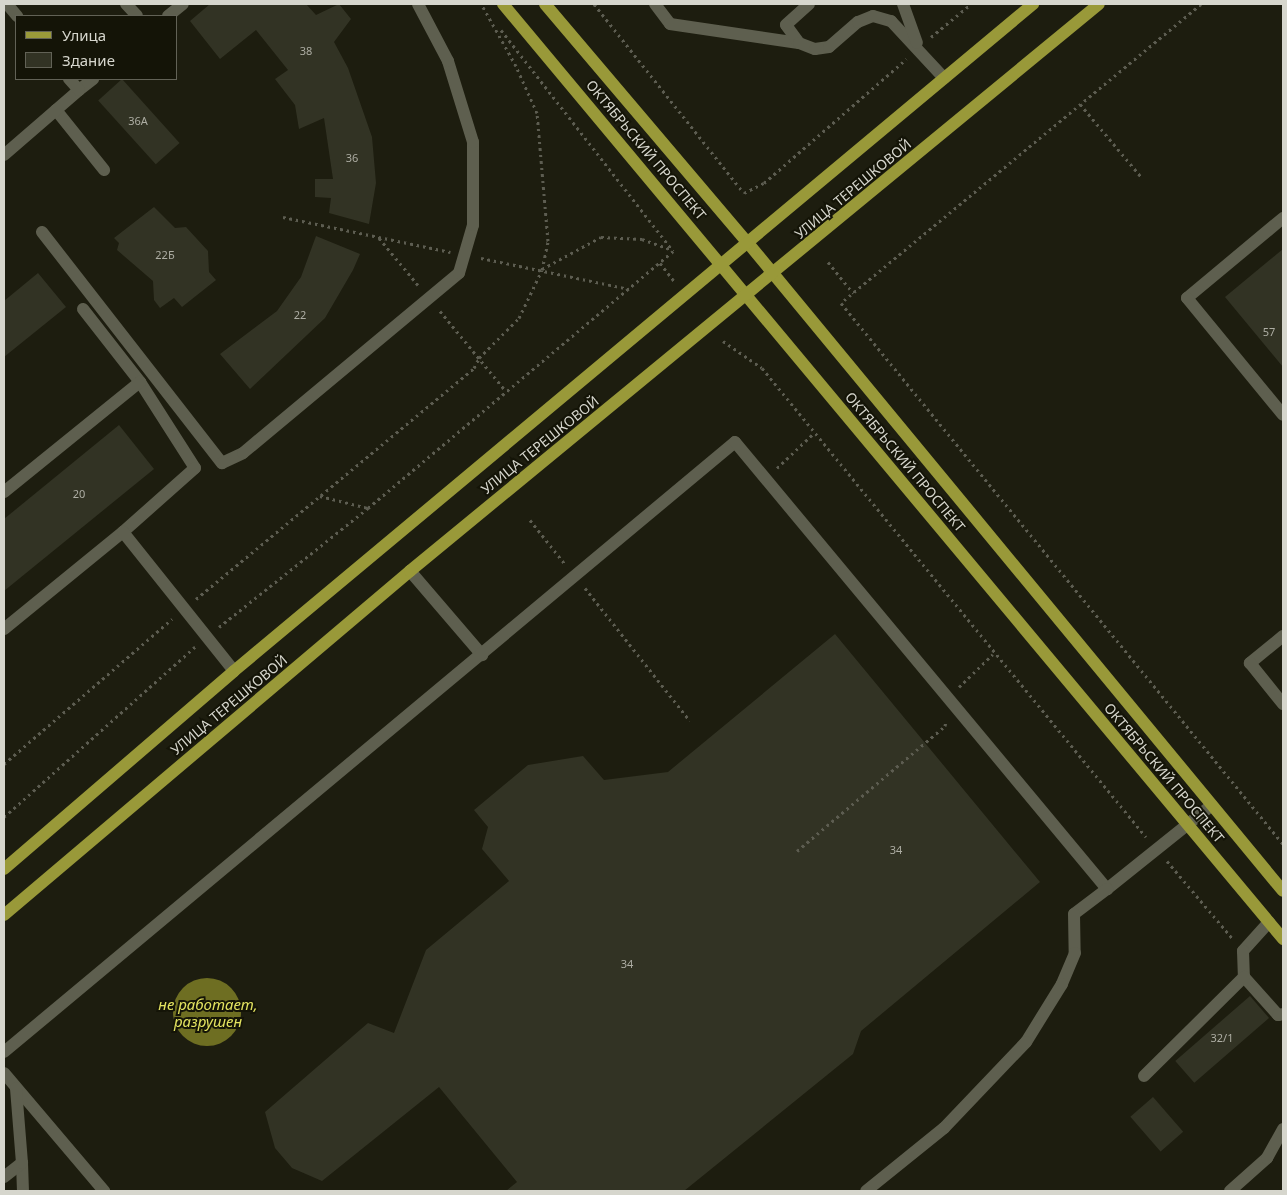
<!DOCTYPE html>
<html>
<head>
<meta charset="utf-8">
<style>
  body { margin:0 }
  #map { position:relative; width:1287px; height:1195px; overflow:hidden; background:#1d1d0f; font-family:"Noto Sans",sans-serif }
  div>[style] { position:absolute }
  .water>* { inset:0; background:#6e6e22 }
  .round { border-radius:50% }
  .building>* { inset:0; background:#323324; transform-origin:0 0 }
  .path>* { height:3px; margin-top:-1.5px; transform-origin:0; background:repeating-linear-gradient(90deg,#5d5d51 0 2.5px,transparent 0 6.5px) }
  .minor>* { height:12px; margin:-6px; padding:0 6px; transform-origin:6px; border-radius:6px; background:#5e5f4f }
  .major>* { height:12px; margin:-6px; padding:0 6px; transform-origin:6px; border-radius:6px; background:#999939 }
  span { translate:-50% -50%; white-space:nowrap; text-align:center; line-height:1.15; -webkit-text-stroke:4px #141407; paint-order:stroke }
  .number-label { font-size:11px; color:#adada3 }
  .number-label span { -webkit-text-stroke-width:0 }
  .street-label { font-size:14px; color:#d6d6cd }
  .water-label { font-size:15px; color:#e2e260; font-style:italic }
  .frame { position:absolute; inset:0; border:5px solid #d6d6cd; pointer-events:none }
  .legend { position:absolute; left:15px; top:15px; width:162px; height:65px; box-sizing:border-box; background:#141407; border:1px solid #626256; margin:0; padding:6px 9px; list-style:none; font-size:15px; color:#d6d6cd }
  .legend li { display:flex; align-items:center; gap:10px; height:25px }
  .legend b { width:25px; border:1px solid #626256 }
</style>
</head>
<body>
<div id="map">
  <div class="water">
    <div class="round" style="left:173px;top:978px;width:68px;height:68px"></div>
  </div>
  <div class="building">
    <div style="clip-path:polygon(210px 4px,306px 4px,316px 15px,339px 4px,351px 19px,334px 42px,348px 68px,372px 137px,376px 183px,369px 224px,329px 213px,331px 198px,315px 197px,315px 179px,333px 179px,324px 118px,299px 129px,295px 105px,275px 79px,288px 70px,256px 30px,220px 59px,190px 21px)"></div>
    <div style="left:122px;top:79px;width:86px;height:32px;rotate:48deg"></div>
    <div style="clip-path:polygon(154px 207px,175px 228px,186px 227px,208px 251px,209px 272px,216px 280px,182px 307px,174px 298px,160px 308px,154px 300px,153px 281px,117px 250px,119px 243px,114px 238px)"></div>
    <div style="clip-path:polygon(316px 236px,360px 254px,353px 270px,325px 318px,250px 389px,220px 354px,277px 311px,301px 277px)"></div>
    <div style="clip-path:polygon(1283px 249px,1283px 367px,1225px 297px)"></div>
    <div style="clip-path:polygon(38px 273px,66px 307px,4px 357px,4px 301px)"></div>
    <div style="clip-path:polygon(119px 425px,154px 469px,4px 591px,4px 519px)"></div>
    <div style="clip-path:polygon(835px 634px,1040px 882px,861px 1031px,853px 1054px,684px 1191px,506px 1191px,517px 1182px,439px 1087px,322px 1181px,292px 1168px,275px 1148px,265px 1112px,368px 1023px,394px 1033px,426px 950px,509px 881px,482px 849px,488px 827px,474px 810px,528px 765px,583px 756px,604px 780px,668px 772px)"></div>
    <div style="left:1250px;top:996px;width:29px;height:99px;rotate:49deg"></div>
    <div style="left:1153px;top:1097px;width:46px;height:30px;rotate:49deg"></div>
  </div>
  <div class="path">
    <div style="left:594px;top:4px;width:241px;rotate:51.6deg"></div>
    <div style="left:744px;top:193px;width:22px;rotate:-27deg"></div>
    <div style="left:764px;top:183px;width:189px;rotate:-41.1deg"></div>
    <div style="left:1201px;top:4px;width:468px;rotate:140.3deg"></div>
    <div style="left:841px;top:303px;width:699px;rotate:50.75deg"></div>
    <div style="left:501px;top:30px;width:280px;rotate:52.1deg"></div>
    <div style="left:931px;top:37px;width:52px;rotate:-39.5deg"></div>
    <div style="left:1080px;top:104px;width:97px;rotate:50deg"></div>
    <div style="left:283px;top:217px;width:171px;rotate:11.8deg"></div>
    <div style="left:379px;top:238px;width:61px;rotate:50.3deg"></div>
    <div style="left:481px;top:258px;width:151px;rotate:11.8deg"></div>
    <div style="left:828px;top:262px;width:40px;rotate:51deg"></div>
    <div style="left:660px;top:263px;width:24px;rotate:52deg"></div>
    <div style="left:542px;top:269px;width:67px;rotate:-28.5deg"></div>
    <div style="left:601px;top:237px;width:41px;rotate:2.8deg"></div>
    <div style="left:642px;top:239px;width:32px;rotate:20deg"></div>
    <div style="left:440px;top:311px;width:102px;rotate:50.6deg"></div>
    <div style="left:723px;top:341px;width:47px;rotate:34.7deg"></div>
    <div style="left:762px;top:368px;width:606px;rotate:50.69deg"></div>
    <div style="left:777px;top:468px;width:50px;rotate:-43.4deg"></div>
    <div style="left:320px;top:496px;width:49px;rotate:14deg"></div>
    <div style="left:530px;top:520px;width:56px;rotate:51.5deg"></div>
    <div style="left:585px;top:588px;width:169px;rotate:51.7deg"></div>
    <div style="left:196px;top:599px;width:361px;rotate:-39.7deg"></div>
    <div style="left:474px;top:368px;width:11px;rotate:-63deg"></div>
    <div style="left:479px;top:358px;width:57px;rotate:-45deg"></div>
    <div style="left:519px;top:318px;width:53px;rotate:-64.4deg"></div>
    <div style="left:542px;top:270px;width:30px;rotate:-78deg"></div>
    <div style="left:548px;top:241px;width:128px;rotate:-94.9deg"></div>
    <div style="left:537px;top:113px;width:51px;rotate:-114.1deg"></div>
    <div style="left:516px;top:66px;width:68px;rotate:-119.2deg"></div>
    <div style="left:219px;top:627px;width:191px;rotate:-38.6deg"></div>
    <div style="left:368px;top:508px;width:399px;rotate:-40.1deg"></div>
    <div style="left:959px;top:687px;width:47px;rotate:-44.1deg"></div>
    <div style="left:4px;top:764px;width:222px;rotate:-40.8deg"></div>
    <div style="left:4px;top:817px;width:256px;rotate:-41.7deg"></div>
    <div style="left:797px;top:851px;width:194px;rotate:-40.2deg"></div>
    <div style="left:945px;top:726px;width:5px;rotate:-79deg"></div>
    <div style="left:1167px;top:861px;width:101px;rotate:49.8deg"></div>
  </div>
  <div class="minor">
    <div style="left:7px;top:4px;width:16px;rotate:50deg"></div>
    <div style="left:126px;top:4px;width:16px;rotate:47deg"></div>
    <div style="left:655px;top:4px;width:25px;rotate:53deg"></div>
    <div style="left:670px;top:24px;width:130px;rotate:8.4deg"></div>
    <div style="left:809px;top:4px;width:31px;rotate:138deg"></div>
    <div style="left:786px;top:25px;width:22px;rotate:54deg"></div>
    <div style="left:799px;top:43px;width:17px;rotate:21deg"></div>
    <div style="left:815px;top:49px;width:14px;rotate:-8deg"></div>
    <div style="left:829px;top:47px;width:38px;rotate:-41deg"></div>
    <div style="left:858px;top:22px;width:16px;rotate:-22deg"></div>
    <div style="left:873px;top:16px;width:19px;rotate:16deg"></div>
    <div style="left:891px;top:21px;width:78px;rotate:47.1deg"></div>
    <div style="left:903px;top:4px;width:41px;rotate:70.3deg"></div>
    <div style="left:168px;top:16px;width:19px;rotate:-39deg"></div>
    <div style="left:79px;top:90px;width:18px;rotate:-38deg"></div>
    <div style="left:56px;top:110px;width:77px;rotate:51.3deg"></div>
    <div style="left:4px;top:155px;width:99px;rotate:-40.9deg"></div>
    <div style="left:79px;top:90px;width:15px;rotate:-132deg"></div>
    <div style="left:1283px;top:218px;width:125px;rotate:140.2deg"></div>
    <div style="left:1187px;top:298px;width:151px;rotate:50.6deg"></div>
    <div style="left:42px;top:232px;width:293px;rotate:52.1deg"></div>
    <div style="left:222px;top:463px;width:23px;rotate:-25deg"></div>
    <div style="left:243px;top:453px;width:281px;rotate:-39.8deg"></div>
    <div style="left:459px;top:273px;width:50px;rotate:-73.7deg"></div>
    <div style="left:473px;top:225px;width:83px;rotate:-90deg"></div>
    <div style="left:473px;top:142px;width:85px;rotate:-107.2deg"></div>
    <div style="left:448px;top:61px;width:64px;rotate:-117.8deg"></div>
    <div style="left:83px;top:309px;width:93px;rotate:52deg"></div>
    <div style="left:140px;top:382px;width:102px;rotate:57.4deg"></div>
    <div style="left:195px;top:468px;width:96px;rotate:138.4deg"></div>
    <div style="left:4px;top:492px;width:175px;rotate:-39deg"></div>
    <div style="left:410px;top:571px;width:111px;rotate:49.4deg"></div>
    <div style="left:4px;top:629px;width:154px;rotate:-39.2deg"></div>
    <div style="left:123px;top:532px;width:178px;rotate:51.4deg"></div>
    <div style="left:1283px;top:636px;width:43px;rotate:140.7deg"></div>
    <div style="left:1250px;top:663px;width:53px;rotate:51.2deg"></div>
    <div style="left:1107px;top:889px;width:134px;rotate:-38.7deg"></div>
    <div style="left:1269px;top:922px;width:39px;rotate:132deg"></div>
    <div style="left:1243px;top:951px;width:26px;rotate:88deg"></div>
    <div style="left:1244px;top:977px;width:51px;rotate:48.2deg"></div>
    <div style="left:1278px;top:1015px;width:5px;rotate:-11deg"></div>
    <div style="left:4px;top:1052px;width:952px;rotate:-39.84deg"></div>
    <div style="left:735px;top:442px;width:582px;rotate:50.23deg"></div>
    <div style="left:1107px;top:889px;width:41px;rotate:142.9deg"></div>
    <div style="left:1074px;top:914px;width:39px;rotate:89deg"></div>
    <div style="left:1075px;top:953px;width:34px;rotate:113deg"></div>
    <div style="left:1062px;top:984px;width:68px;rotate:121.8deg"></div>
    <div style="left:1026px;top:1042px;width:119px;rotate:133.6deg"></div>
    <div style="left:944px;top:1128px;width:100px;rotate:141.1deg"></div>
    <div style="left:4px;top:1073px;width:155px;rotate:49.7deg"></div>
    <div style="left:1144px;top:1076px;width:141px;rotate:-44.7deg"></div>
    <div style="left:22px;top:1163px;width:28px;rotate:88deg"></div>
    <div style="left:4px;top:1177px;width:23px;rotate:-38deg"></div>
    <div style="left:22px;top:1163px;width:75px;rotate:-94.6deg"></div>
    <div style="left:1230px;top:1191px;width:50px;rotate:-41.7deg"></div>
    <div style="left:1267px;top:1158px;width:33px;rotate:-61deg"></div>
  </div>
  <div class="major">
    <div style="left:503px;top:4px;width:1218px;rotate:50.16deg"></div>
    <div style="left:545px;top:4px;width:314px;rotate:49.7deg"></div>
    <div style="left:748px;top:243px;width:840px;rotate:50.46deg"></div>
    <div style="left:4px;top:869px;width:303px;rotate:-40.7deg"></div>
    <div style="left:234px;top:671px;width:1041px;rotate:-39.85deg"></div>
    <div style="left:4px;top:915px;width:532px;rotate:-40.27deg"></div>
    <div style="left:410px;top:571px;width:892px;rotate:-39.45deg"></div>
  </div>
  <div class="number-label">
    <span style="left:306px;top:51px">38</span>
    <span style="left:138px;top:121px">36А</span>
    <span style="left:352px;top:158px">36</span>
    <span style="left:165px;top:255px">22Б</span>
    <span style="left:300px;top:315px">22</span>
    <span style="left:1269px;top:332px">57</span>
    <span style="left:79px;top:494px">20</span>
    <span style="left:896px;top:850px">34</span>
    <span style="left:627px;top:964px">34</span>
    <span style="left:1222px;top:1038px">32/1</span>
  </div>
  <div class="street-label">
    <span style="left:646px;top:150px;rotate:50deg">ОКТЯБРЬСКИЙ ПРОСПЕКТ</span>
    <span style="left:853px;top:189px;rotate:-40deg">УЛИЦА ТЕРЕШКОВОЙ</span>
    <span style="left:540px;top:445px;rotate:-39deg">УЛИЦА ТЕРЕШКОВОЙ</span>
    <span style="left:905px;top:462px;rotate:50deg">ОКТЯБРЬСКИЙ ПРОСПЕКТ</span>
    <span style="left:229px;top:705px;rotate:-40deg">УЛИЦА ТЕРЕШКОВОЙ</span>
    <span style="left:1164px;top:773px;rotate:50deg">ОКТЯБРЬСКИЙ ПРОСПЕКТ</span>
  </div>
  <div class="water-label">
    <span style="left:208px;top:1013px">не работает,<br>разрушен</span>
  </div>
  <div class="frame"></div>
  <ul class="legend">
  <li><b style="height:6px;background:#999939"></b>Улица</li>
  <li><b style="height:14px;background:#323324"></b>Здание</li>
  </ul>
</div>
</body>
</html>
